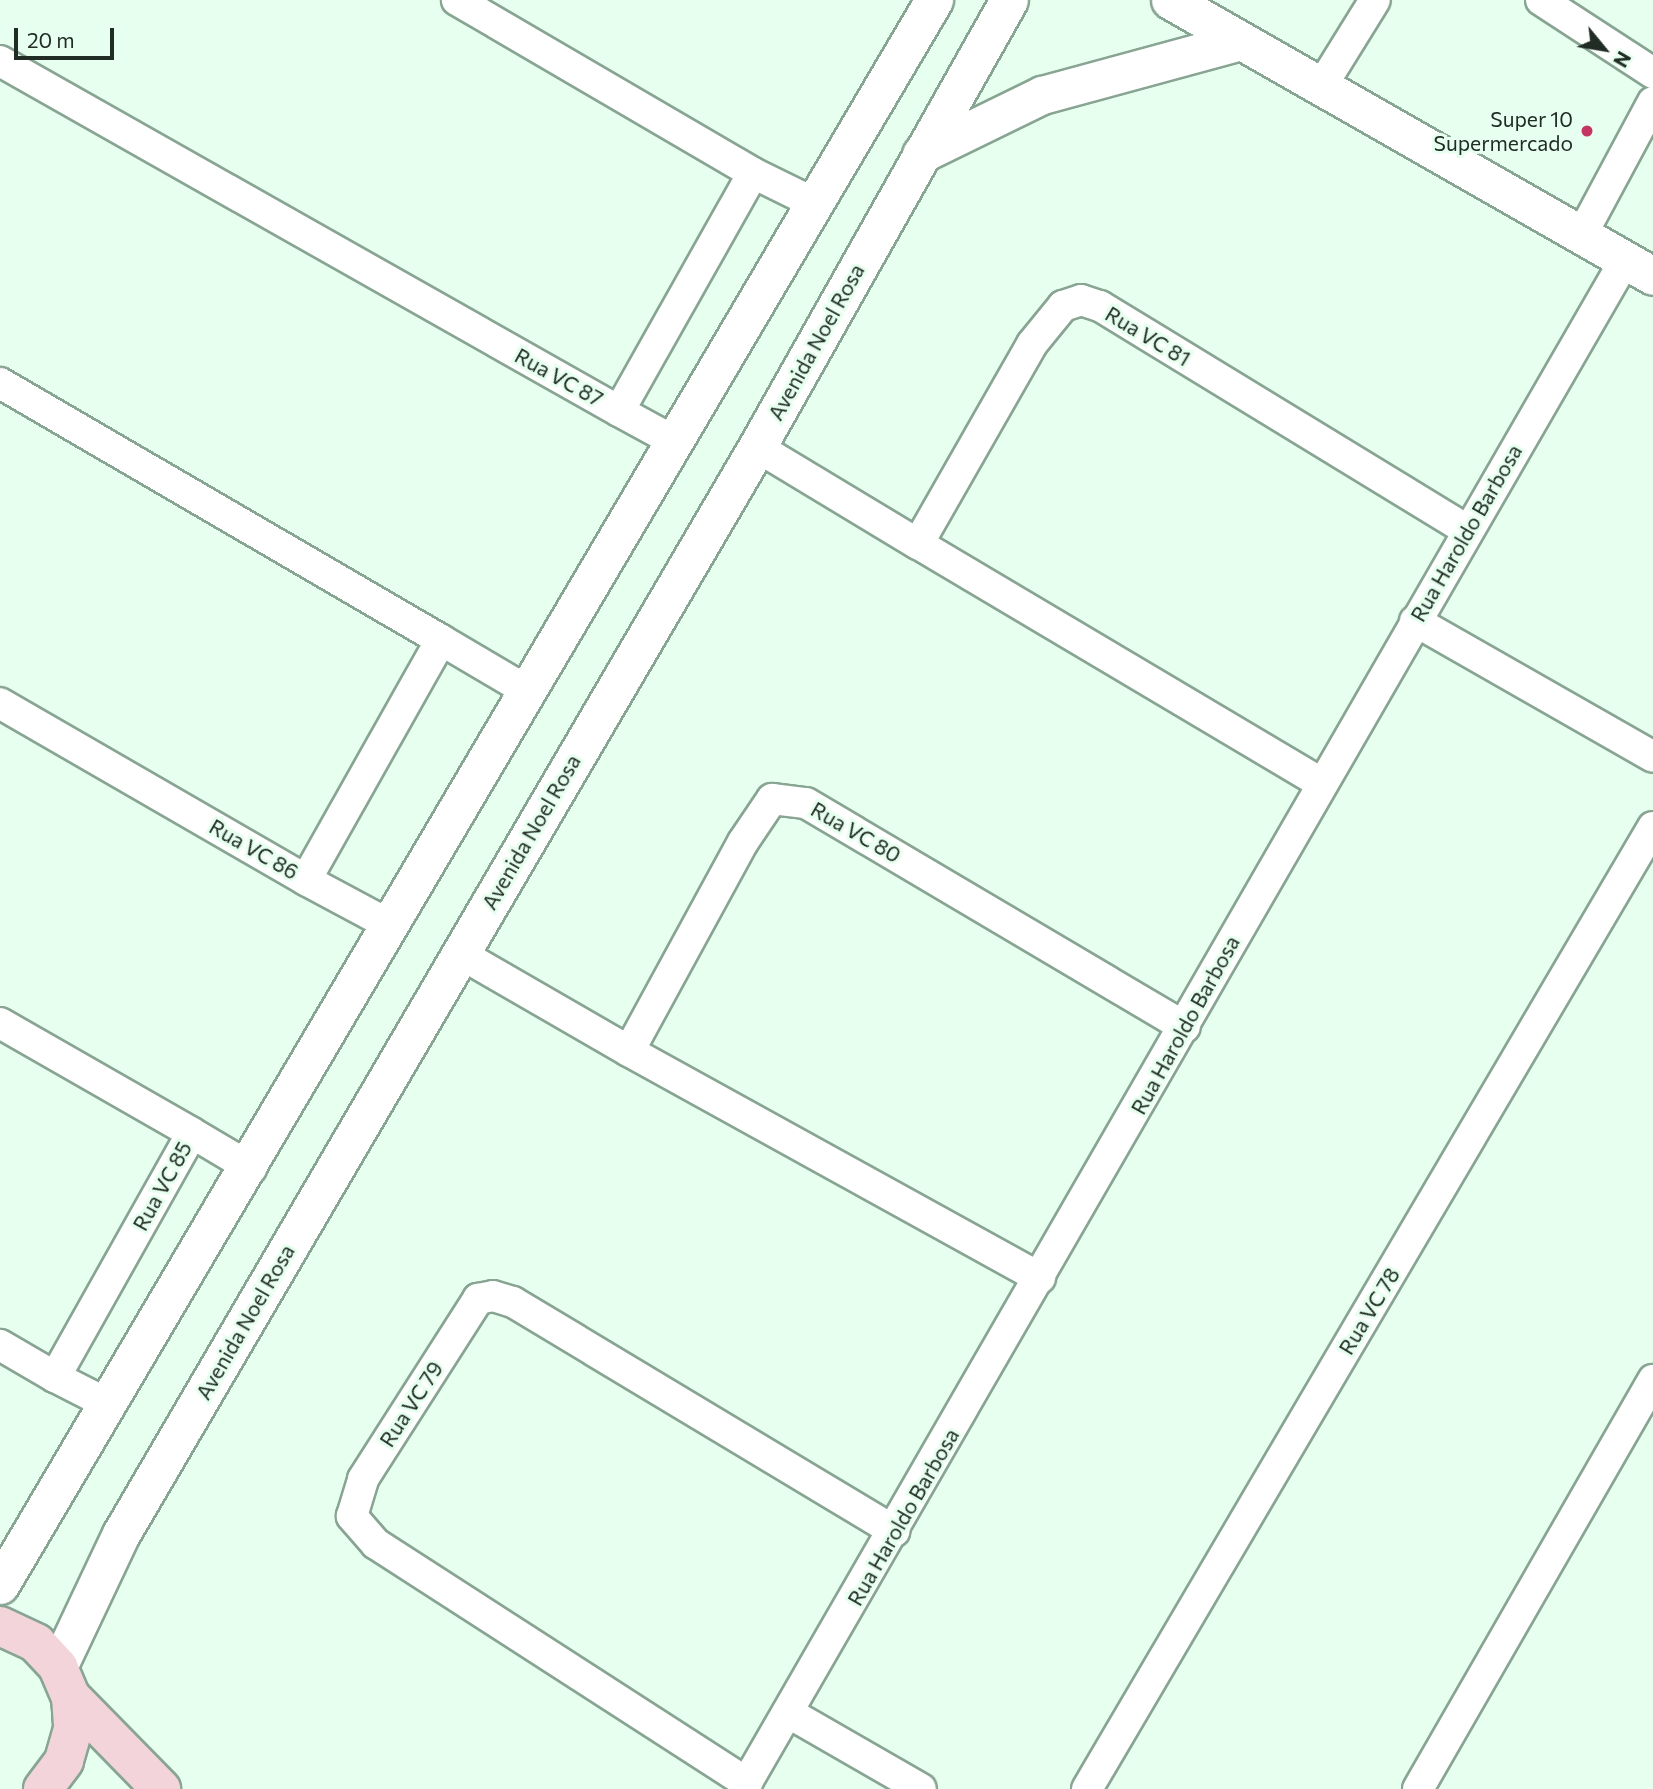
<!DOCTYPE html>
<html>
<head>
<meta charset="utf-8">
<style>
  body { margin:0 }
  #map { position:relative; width:1653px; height:1789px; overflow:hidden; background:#e7ffef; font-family:Commissioner,sans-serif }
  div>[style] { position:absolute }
  .roads { filter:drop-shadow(2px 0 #88a492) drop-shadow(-2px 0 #88a492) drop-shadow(0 2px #88a492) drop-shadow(0 -2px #88a492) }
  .minor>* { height:30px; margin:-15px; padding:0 15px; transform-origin:15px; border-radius:15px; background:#fff }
  .tertiary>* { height:37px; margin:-18.5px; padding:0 18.5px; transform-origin:18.5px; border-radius:18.5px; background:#fff }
  .secondary>* { height:38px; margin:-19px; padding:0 19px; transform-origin:19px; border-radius:19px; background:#f2d4da }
  .dots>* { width:19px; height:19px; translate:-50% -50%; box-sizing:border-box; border:4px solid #e7ffef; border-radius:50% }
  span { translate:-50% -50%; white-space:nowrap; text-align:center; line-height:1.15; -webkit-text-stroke:6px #e7ffef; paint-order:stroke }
  .poi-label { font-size:21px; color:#212c25 }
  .right { translate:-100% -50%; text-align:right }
  .street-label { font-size:21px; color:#212c25 }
  .north { position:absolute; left:1569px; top:14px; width:70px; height:70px; -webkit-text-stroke:5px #e7ffef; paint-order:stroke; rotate:120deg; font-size:19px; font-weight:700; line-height:28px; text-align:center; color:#212c25 }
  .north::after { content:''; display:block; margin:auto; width:24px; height:32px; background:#212c25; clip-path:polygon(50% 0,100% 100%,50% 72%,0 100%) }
  .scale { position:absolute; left:14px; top:28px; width:100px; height:32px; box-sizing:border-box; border:4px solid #212c25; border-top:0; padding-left:9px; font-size:21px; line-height:24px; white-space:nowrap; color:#212c25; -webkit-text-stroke:5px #e7ffef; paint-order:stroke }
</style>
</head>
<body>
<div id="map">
  <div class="roads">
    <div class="minor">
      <div style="left:1541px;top:0;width:134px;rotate:33.1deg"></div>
      <div style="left:0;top:61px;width:711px;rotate:29.49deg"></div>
      <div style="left:619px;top:411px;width:273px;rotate:-60.6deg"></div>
      <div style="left:753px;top:173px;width:343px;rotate:-149.7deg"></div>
      <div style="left:1321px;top:87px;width:102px;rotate:-58.2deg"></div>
      <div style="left:753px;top:173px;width:70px;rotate:26.2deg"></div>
      <div style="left:1581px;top:236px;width:152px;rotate:-61.8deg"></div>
      <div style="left:0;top:383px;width:510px;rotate:30.23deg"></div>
      <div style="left:441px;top:640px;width:275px;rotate:119.4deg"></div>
      <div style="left:306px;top:880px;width:354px;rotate:-150deg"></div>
      <div style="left:619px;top:411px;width:63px;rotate:28.6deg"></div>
      <div style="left:757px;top:447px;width:188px;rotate:31.1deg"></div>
      <div style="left:1415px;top:621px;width:274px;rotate:29.7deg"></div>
      <div style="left:441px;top:640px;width:99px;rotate:30.5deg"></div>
      <div style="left:1321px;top:783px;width:469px;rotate:-149.3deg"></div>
      <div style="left:918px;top:544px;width:230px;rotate:-60.3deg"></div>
      <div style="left:1032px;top:344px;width:49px;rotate:-50.8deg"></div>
      <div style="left:1063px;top:306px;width:19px;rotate:-18deg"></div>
      <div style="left:1081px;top:300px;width:20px;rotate:18deg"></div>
      <div style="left:1100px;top:306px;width:431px;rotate:31.4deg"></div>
      <div style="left:306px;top:880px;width:95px;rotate:28.2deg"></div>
      <div style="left:459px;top:953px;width:196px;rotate:30deg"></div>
      <div style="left:0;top:1023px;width:221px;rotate:29.8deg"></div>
      <div style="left:192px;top:1133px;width:280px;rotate:119.3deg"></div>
      <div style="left:55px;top:1377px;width:64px;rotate:-149.8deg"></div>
      <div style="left:192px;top:1133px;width:69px;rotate:30.7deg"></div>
      <div style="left:1040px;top:1278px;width:470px;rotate:-151.1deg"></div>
      <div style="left:629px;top:1051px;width:238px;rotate:-61.4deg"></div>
      <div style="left:743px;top:842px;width:52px;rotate:-56deg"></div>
      <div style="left:772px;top:799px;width:34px;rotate:7deg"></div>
      <div style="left:806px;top:803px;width:440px;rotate:30.6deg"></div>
      <div style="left:55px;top:1377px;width:62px;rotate:27deg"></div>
      <div style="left:789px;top:1713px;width:152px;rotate:29.9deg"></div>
      <div style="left:747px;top:1783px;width:441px;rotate:-147.2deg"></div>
      <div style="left:376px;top:1544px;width:37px;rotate:-131deg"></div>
      <div style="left:352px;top:1516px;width:39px;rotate:-73deg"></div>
      <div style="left:363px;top:1479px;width:214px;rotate:-57.4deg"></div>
      <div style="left:478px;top:1299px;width:15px;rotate:-11deg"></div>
      <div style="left:493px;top:1296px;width:21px;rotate:17deg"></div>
      <div style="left:513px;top:1302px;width:445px;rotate:31deg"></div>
      <div style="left:743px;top:1789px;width:1765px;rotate:-60.02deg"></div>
      <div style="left:1087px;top:1789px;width:1116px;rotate:-59.53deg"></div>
      <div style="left:1418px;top:1789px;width:472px;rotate:-60.1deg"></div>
    </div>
    <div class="tertiary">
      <div style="left:1170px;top:0;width:556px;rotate:29.74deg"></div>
      <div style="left:921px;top:154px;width:135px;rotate:-26deg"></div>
      <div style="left:1042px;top:95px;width:206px;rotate:-15.2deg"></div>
      <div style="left:0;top:1585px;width:1840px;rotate:-59.49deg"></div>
      <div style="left:58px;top:1667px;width:147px;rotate:-64.7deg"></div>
      <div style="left:121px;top:1534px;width:1259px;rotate:-59.67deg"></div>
      <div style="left:757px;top:447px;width:513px;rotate:-60.59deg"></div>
    </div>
    <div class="secondary">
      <div style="left:0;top:1626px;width:40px;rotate:25deg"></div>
      <div style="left:36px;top:1643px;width:33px;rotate:47deg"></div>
      <div style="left:58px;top:1667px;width:33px;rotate:67deg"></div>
      <div style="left:71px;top:1697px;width:32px;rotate:86deg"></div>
      <div style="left:73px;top:1729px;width:33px;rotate:106deg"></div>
      <div style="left:64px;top:1761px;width:35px;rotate:127deg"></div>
      <div style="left:71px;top:1697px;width:129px;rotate:45.6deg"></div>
    </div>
  </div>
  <div class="dots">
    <div style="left:1587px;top:131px;background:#c43661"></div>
  </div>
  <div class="poi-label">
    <span class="right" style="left:1573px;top:131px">Super 10<br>Supermercado</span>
  </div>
  <div class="street-label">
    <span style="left:1148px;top:336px;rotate:31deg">Rua VC 81</span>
    <span style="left:816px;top:342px;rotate:-61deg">Avenida Noel Rosa</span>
    <span style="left:559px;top:377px;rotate:29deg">Rua VC 87</span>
    <span style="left:1466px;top:533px;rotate:-60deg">Rua Haroldo Barbosa</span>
    <span style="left:531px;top:832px;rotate:-60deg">Avenida Noel Rosa</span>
    <span style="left:856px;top:832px;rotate:30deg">Rua VC 80</span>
    <span style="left:254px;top:849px;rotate:30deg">Rua VC 86</span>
    <span style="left:1185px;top:1025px;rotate:-61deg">Rua Haroldo Barbosa</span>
    <span style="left:162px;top:1186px;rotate:-61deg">Rua VC 85</span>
    <span style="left:1369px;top:1311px;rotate:-59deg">Rua VC 78</span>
    <span style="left:245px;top:1322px;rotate:-60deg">Avenida Noel Rosa</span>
    <span style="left:411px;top:1404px;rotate:-57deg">Rua VC 79</span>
    <span style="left:903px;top:1517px;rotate:-60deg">Rua Haroldo Barbosa</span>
  </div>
  <div class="north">N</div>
  <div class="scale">20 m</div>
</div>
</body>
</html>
